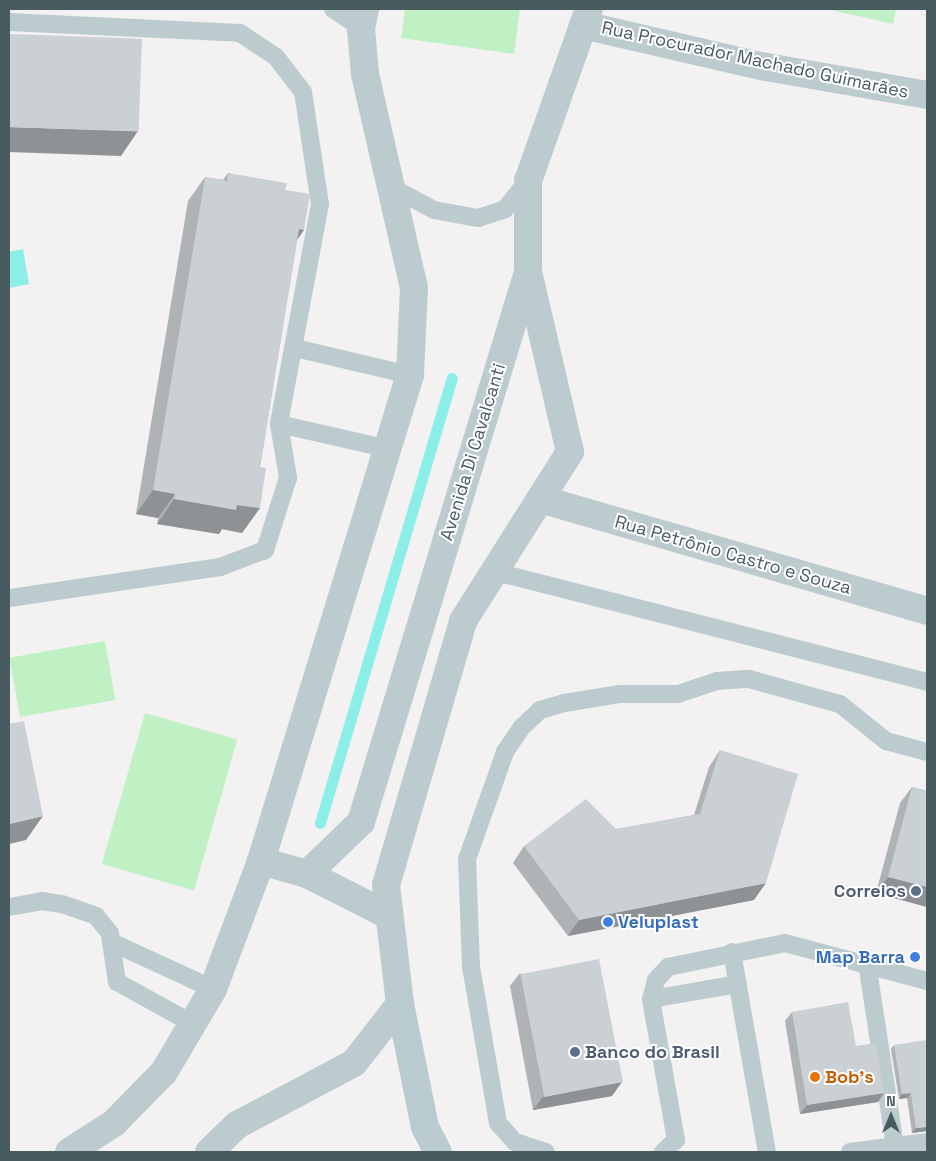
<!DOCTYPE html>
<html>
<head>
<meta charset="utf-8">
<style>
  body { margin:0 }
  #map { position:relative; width:936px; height:1161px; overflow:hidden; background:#f3f1f2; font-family:"Space Grotesk",sans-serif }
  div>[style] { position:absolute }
  .green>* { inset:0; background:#bff1c4; transform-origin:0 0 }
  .water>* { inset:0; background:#8befe7 }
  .stream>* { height:11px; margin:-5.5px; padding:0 5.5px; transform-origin:5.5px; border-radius:5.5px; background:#8befe7 }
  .service>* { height:18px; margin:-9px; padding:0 9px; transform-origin:9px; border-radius:9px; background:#bccbce }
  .minor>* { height:28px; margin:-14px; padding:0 14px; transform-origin:14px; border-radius:14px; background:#bccbce }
  .secondary>* { height:28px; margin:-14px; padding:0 14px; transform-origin:14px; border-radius:14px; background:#bacbd0 }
  .wall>* { inset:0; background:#afb3b6 }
  .shaded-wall>* { inset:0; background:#8e9294 }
  .building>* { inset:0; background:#cbd0d4; transform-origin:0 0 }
  .dots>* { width:14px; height:14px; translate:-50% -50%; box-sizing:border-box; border:2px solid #fff; border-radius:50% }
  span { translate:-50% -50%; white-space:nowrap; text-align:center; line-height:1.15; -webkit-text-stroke:4px #fff; paint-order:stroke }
  .street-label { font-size:18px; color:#485b5f }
  .service-label { font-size:18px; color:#4e5e75; font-weight:700 }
  .right { translate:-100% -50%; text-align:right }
  .left { translate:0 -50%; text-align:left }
  .shop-label { font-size:18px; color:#366cbe; font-weight:700 }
  .food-label { font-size:18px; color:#c56008; font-weight:700 }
  .frame { position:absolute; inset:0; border:10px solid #485b5f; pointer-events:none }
  .north { position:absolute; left:866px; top:1091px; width:50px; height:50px; -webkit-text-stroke:4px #fff; paint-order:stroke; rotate:0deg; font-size:14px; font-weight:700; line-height:20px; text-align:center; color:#485b5f }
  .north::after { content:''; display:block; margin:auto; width:18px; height:22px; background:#485b5f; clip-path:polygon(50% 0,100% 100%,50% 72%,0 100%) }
</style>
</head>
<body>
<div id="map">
  <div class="green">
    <div style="clip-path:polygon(405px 9px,520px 9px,514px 54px,401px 38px)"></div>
    <div style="clip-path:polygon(827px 9px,896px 9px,893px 24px)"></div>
    <div style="left:105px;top:641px;width:60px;height:97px;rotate:80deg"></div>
    <div style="left:145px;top:713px;width:96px;height:157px;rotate:16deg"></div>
  </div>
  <div class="water">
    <div style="clip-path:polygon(23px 249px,29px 284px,9px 288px,9px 252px)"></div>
  </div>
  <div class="stream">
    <div style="left:320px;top:823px;width:464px;rotate:-73.5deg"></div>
  </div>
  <div class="service">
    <div style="left:333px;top:9px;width:34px;rotate:34deg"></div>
    <div style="left:9px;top:22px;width:231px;rotate:2.7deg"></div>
    <div style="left:240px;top:33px;width:43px;rotate:33.7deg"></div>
    <div style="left:276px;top:57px;width:44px;rotate:52.4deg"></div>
    <div style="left:303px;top:92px;width:113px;rotate:81.4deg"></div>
    <div style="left:320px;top:204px;width:224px;rotate:100.6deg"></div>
    <div style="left:279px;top:424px;width:55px;rotate:80.5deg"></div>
    <div style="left:288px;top:478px;width:76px;rotate:107.7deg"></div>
    <div style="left:265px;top:550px;width:48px;rotate:159.3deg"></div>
    <div style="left:220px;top:567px;width:213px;rotate:171.6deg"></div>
    <div style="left:391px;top:187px;width:49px;rotate:28.1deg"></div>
    <div style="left:434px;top:210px;width:45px;rotate:10.3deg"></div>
    <div style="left:478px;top:218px;width:28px;rotate:-18deg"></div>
    <div style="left:505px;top:209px;width:36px;rotate:-51deg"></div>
    <div style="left:295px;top:348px;width:118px;rotate:13.2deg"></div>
    <div style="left:279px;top:424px;width:113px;rotate:12.8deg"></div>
    <div style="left:492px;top:571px;width:449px;rotate:14.3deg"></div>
    <div style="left:9px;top:907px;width:34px;rotate:-10deg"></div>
    <div style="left:42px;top:901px;width:20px;rotate:9deg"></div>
    <div style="left:62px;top:904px;width:36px;rotate:19deg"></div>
    <div style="left:96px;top:916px;width:22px;rotate:51deg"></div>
    <div style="left:110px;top:933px;width:9px;rotate:84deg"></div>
    <div style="left:732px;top:952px;width:203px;rotate:80.1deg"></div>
    <div style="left:651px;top:999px;width:88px;rotate:-9.8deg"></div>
    <div style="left:195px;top:1025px;width:89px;rotate:-151.1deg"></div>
    <div style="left:117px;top:982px;width:40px;rotate:-98.5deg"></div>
    <div style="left:111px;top:942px;width:112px;rotate:24.7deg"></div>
    <div style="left:546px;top:1152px;width:33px;rotate:-162deg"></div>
    <div style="left:515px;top:1142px;width:25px;rotate:-132deg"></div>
    <div style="left:498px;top:1123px;width:158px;rotate:-99.8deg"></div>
    <div style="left:471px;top:967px;width:108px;rotate:-92.1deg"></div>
    <div style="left:467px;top:859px;width:114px;rotate:-70.4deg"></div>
    <div style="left:505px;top:752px;width:30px;rotate:-56deg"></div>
    <div style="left:522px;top:727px;width:25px;rotate:-43deg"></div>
    <div style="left:540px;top:710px;width:25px;rotate:-16deg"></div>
    <div style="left:564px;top:703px;width:57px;rotate:-9.1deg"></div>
    <div style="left:620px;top:694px;width:58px"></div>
    <div style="left:678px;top:694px;width:41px;rotate:-18.4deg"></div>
    <div style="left:717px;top:681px;width:32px;rotate:-4deg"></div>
    <div style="left:749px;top:679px;width:94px;rotate:15.4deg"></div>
    <div style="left:840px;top:704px;width:59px;rotate:38.8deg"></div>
    <div style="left:886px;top:741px;width:42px;rotate:15deg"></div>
    <div style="left:663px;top:1152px;width:18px;rotate:-43deg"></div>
    <div style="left:676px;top:1140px;width:143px;rotate:-100.1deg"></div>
    <div style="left:651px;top:999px;width:20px;rotate:-75deg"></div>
    <div style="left:656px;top:980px;width:18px;rotate:-47deg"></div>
    <div style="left:668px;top:967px;width:119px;rotate:-11.6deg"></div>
    <div style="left:785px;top:943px;width:147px;rotate:15deg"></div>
    <div style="left:850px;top:1152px;width:45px;rotate:-7.6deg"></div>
    <div style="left:895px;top:1146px;width:184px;rotate:-98.7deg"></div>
    <div style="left:888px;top:1152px;width:9px;rotate:-41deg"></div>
    <div style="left:895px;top:1146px;width:32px;rotate:-7deg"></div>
  </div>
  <div class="minor">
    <div style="left:583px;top:25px;width:183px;rotate:13deg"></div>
    <div style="left:761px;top:66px;width:169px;rotate:9.9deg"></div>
    <div style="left:540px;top:499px;width:403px;rotate:16.1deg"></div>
    <div style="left:261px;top:861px;width:48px;rotate:15.8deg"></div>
    <div style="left:307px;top:874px;width:89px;rotate:26.9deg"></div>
    <div style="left:307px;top:874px;width:75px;rotate:-43.9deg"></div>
    <div style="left:361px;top:822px;width:575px;rotate:-73.11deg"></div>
    <div style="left:528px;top:272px;width:91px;rotate:-90deg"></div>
    <div style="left:528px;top:181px;width:182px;rotate:-70.5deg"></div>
    <div style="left:69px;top:1152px;width:54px;rotate:-32.8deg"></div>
    <div style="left:114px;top:1123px;width:71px;rotate:-45.6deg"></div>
    <div style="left:164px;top:1072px;width:96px;rotate:-59.4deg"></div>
    <div style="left:213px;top:989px;width:137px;rotate:-69.4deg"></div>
    <div style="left:261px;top:861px;width:508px;rotate:-72.96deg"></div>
    <div style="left:410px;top:375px;width:87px;rotate:-87.4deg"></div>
    <div style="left:414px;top:288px;width:220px;rotate:-102.9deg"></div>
    <div style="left:365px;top:74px;width:46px;rotate:-95deg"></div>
    <div style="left:361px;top:28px;width:19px;rotate:-78deg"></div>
    <div style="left:209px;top:1152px;width:39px;rotate:-44deg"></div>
    <div style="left:237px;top:1125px;width:132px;rotate:-27.9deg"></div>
    <div style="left:354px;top:1063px;width:75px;rotate:-52.1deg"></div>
    <div style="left:400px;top:1004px;width:120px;rotate:-96.7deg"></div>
    <div style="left:386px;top:885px;width:275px;rotate:-73.7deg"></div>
    <div style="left:463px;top:621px;width:200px;rotate:-57.7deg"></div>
    <div style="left:570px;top:452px;width:185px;rotate:-103.1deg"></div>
  </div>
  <div class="secondary">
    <div style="left:400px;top:1004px;width:126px;rotate:78.5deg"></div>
    <div style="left:425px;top:1127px;width:28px;rotate:63deg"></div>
  </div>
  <div class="wall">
    <div style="clip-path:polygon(228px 173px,285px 190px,304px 230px,297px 240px,260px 467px,260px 508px,242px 533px,222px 529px,219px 534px,157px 524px,158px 518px,136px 514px,188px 201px,205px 177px,223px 180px)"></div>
    <div style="clip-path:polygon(720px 750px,754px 900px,568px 936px,513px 863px,524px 846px,694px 815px,709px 767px)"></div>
    <div style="clip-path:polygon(912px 787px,927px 791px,927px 907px,876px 893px,900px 803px)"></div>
    <div style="clip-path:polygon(520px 973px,612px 1096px,533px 1110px,510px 986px)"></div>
    <div style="clip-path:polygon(792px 1012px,856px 1046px,878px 1102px,800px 1114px,785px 1021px)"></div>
    <div style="clip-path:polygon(894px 1045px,927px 1131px,912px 1133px,907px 1098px,899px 1099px,891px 1049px)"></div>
  </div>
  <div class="shaded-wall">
    <div style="clip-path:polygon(9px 127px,138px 131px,121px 156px,9px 152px)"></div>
    <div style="clip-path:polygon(299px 229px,304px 230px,287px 254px)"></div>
    <div style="clip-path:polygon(153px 490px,175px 494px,158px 518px,136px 514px)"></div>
    <div style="clip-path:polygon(174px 499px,237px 505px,260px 508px,242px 533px,222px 529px,219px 534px,157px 524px)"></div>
    <div style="clip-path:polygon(43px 816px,26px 840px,9px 844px,9px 824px)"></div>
    <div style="clip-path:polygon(888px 877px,927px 887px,927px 907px,876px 893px)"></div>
    <div style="clip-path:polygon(766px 883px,754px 900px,568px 936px,579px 920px)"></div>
    <div style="clip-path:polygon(622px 1082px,612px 1096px,533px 1110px,543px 1097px)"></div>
    <div style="clip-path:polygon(884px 1093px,878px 1102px,800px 1114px,807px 1105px)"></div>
    <div style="clip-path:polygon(911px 1093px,907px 1098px,899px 1099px,902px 1094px)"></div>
    <div style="clip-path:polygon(927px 1127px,927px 1131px,912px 1133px,916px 1128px)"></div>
  </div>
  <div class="building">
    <div style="left:9px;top:34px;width:133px;height:93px;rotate:2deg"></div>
    <div style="clip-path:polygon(228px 173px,287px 183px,285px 190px,310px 194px,304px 230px,299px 229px,260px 467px,266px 468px,260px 508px,237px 505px,236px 510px,174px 499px,175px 494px,153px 490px,205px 177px,227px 181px)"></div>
    <div style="clip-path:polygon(24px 721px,43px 816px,9px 824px,9px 724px)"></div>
    <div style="clip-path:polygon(720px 750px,798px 774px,766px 883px,579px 920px,524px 846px,586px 799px,616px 829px,700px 814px)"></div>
    <div style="clip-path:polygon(912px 787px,927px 791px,927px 887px,888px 877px)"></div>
    <div style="left:599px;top:959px;width:125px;height:80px;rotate:79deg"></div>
    <div style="clip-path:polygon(848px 1002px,856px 1046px,876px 1043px,884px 1093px,807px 1105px,792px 1012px)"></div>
    <div style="clip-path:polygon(927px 1040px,927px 1127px,916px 1128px,911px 1093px,902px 1094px,894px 1045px)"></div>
  </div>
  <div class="dots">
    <div style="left:916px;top:891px;background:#5c6f8a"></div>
    <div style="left:608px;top:922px;background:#3f7fe0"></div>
    <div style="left:915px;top:957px;background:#3f7fe0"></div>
    <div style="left:575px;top:1052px;background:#5c6f8a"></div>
    <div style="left:815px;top:1077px;background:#e8710a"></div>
  </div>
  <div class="street-label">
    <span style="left:755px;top:60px;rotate:12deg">Rua Procurador Machado Guimarães</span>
    <span style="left:473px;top:452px;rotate:-73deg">Avenida Di Cavalcanti</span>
    <span style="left:733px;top:555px;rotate:16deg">Rua Petrônio Castro e Souza</span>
  </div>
  <div class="service-label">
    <span class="right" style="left:906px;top:891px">Correios</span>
    <span class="left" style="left:585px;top:1052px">Banco do Brasil</span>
  </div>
  <div class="shop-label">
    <span class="left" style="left:618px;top:922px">Veluplast</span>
    <span class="right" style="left:905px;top:957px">Map Barra</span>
  </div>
  <div class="food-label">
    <span class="left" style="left:825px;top:1077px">Bob's</span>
  </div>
  <div class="frame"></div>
  <div class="north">N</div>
</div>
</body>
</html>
